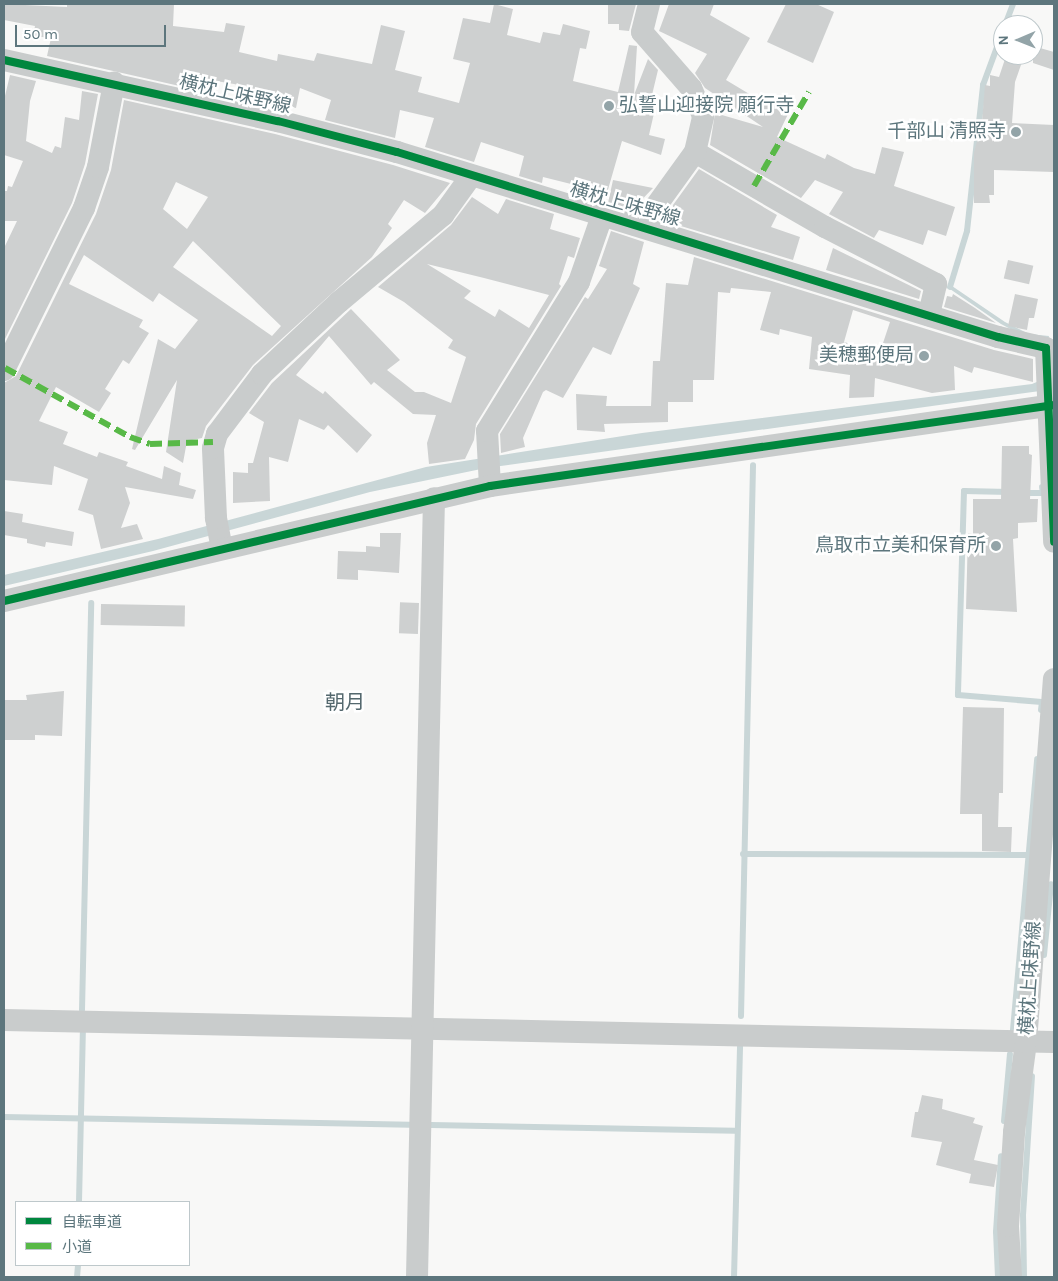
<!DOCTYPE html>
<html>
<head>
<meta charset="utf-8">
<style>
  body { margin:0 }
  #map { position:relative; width:1058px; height:1281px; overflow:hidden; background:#f8f8f7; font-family:Karla,"Noto Sans JP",sans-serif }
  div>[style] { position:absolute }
  .water>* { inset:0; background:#c9d6d7 }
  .stream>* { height:6px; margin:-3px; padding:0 3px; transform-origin:3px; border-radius:3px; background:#c9d6d7 }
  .building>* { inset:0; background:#ced0d0; transform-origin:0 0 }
  .minor>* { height:22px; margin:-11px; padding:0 11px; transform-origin:11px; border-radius:11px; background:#c9cccc }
  .quiet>* { height:6px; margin-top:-3px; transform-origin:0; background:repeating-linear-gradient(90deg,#58b947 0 12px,transparent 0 18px) }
  .cycleway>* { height:8px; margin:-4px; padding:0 4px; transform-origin:4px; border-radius:4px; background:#00873e }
  .dots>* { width:14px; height:14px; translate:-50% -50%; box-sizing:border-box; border:2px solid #fff; border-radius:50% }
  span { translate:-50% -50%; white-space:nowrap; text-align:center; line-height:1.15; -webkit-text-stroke:5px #fff; paint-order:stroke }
  .street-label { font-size:19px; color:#5d767d }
  .poi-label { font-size:19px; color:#5d767d }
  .left { translate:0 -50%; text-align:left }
  .right { translate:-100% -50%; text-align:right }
  .neighbourhood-label { font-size:20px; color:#54686e }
  .frame { position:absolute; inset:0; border:5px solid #5d767d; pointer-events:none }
  .legend { position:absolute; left:15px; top:1201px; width:175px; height:65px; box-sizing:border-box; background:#fff; border:1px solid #bec8cb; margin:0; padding:6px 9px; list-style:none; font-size:15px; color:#5d767d }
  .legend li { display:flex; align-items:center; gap:10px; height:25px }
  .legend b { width:25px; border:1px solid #bec8cb }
  .north { position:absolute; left:993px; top:15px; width:50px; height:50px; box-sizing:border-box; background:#fff; border:1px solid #bec8cb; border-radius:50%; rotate:269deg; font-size:14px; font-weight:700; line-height:20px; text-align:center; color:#5d767d }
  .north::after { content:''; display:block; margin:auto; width:18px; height:22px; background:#93a4a8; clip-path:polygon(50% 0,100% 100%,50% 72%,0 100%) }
  .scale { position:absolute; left:15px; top:25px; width:151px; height:22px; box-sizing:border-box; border:2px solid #5d767d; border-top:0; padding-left:6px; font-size:15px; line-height:18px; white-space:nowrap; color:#5d767d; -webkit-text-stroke:4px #fff; paint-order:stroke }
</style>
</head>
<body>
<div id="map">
  <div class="water">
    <div style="clip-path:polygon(952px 286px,1005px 322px,1029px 334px,1049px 336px,1048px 340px,1016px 332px,1001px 324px,950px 289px)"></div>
    <div style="clip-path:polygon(1039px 381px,1040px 391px,486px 468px,370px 492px,153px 551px,4px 586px,4px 575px,158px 539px,426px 467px,642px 433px,1032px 384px)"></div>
  </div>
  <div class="stream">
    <div style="left:1005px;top:25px;width:22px;rotate:-69deg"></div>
    <div style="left:950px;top:287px;width:59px;rotate:-73.1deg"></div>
    <div style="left:967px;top:231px;width:147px;rotate:-83.7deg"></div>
    <div style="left:983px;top:85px;width:58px;rotate:-69.7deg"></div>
    <div style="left:1009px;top:492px;width:45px;rotate:-178.7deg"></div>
    <div style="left:964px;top:491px;width:204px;rotate:91.7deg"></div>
    <div style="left:958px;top:695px;width:84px;rotate:4.8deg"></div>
    <div style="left:1042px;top:702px;width:8px;rotate:97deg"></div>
    <div style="left:1024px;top:493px;width:19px"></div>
    <div style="left:1043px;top:493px;width:6px;rotate:-99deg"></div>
    <div style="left:743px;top:854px;width:283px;rotate:0.2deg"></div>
    <div style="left:1044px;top:955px;width:71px;rotate:-84.4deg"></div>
    <div style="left:82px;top:1010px;width:407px;rotate:-88.7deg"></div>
    <div style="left:741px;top:1016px;width:551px;rotate:-88.75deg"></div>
    <div style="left:1013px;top:1030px;width:272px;rotate:-84.9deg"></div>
    <div style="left:4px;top:1117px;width:406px;rotate:1.1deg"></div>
    <div style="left:1004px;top:1121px;width:67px;rotate:-84.9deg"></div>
    <div style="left:431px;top:1125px;width:304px;rotate:1.1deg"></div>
    <div style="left:79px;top:1202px;width:173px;rotate:-88.7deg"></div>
    <div style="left:77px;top:1277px;width:12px;rotate:-85deg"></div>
    <div style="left:734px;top:1277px;width:233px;rotate:-88.5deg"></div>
    <div style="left:998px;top:1277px;width:45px;rotate:-92.5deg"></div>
    <div style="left:996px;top:1232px;width:76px;rotate:-86.2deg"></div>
    <div style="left:1024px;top:1277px;width:62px;rotate:-90.9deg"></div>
    <div style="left:1023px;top:1215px;width:139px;rotate:-86.3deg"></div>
  </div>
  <div class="building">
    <div style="clip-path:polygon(4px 4px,67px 7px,67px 4px,174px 4px,173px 26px,224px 32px,226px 23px,245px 26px,239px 52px,277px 61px,278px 54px,314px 61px,317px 53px,372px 64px,381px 25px,405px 31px,395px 70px,422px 77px,418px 92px,459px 103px,470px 63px,453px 59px,463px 18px,490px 23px,494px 4px,513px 9px,507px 35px,540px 43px,543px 32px,560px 35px,563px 24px,590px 31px,586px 49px,580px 48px,573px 81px,618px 92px,629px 45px,637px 46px,634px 95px,648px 59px,658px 70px,652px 95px,658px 96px,649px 135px,665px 139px,661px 155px,622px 141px,607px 193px,543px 177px,542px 183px,519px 176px,524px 156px,481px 142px,474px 162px,425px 147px,434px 118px,400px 110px,395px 138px,325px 120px,331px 100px,300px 88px,296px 108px,278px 103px,280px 95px,234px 84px,210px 80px,208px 84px,185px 78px,184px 87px,47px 56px,51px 38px,33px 36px,35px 26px,4px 20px)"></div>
    <div style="clip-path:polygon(608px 4px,636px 4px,629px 31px,619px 30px,619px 24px,608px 24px)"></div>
    <div style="clip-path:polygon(669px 4px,714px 4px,710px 15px,750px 38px,726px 80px,756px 98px,757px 95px,789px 112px,777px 137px,825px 159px,827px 154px,854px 168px,875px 174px,882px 147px,904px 152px,894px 186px,955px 207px,946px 236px,928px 230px,923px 245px,879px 230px,874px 238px,829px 214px,843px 192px,815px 180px,801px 198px,710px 145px,715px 113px,763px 127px,705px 88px,695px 73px,707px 54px,659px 31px)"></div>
    <div style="clip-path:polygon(786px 4px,816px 4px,834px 12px,813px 63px,767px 42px)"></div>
    <div style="clip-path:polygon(1033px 46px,1054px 52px,1054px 70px,1033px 63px)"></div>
    <div style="clip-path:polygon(1006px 56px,1022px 62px,1015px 82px,1012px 123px,1054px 125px,1054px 172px,994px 170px,994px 195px,989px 195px,990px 203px,974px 203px,974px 153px,982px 122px,985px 85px,990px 86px,990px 75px,999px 77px)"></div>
    <div style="clip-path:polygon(10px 75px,36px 81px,30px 101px,26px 141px,52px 153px,55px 146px,61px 148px,65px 117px,79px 120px,82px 91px,98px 94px,85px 164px,72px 203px,4px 341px,4px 248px,17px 221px,4px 221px,4px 191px,7px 191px,8px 186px,12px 187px,23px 161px,4px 155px,4px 100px)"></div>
    <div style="clip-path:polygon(evenodd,124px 100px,275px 134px,393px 165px,450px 183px,425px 213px,404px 200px,388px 224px,392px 228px,372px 257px,253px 365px,206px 426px,202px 438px,187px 441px,183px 463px,166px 452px,177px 380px,135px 450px,132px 449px,158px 339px,175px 349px,198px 320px,159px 293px,153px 302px,84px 255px,69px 284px,143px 320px,139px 327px,149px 333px,129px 364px,123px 360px,105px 389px,111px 393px,99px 412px,56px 387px,39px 421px,68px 432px,63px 444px,97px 457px,99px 452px,128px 462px,126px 466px,162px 479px,164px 466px,181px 473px,179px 485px,196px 490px,193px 499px,125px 487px,130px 503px,121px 528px,137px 524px,143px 539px,101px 549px,93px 515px,78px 510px,88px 479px,54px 466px,52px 485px,4px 480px,4px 383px,16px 376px,96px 214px,111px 170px,124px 100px,176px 182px,208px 197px,187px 229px,163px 209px,176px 182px,124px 100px,193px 241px,281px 326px,272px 336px,173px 267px,193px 241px)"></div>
    <div style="clip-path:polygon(699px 169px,777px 215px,771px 227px,800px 237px,793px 260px,671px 223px,673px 205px)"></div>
    <div style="clip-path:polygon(613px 180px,653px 188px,632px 210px,608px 203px)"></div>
    <div style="clip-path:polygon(evenodd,472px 197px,498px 214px,506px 199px,554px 214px,550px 229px,580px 238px,574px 258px,568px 256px,559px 284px,561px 286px,476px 424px,474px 440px,465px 459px,429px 464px,427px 443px,436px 415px,413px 414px,374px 382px,371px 385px,329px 336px,296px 375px,323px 394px,325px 391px,372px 435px,357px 453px,328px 425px,324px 430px,299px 419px,288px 462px,269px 457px,270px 501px,233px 503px,233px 472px,248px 473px,248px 463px,253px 463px,264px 422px,249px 413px,272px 383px,351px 309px,400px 360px,387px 370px,415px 392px,424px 392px,451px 403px,466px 357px,448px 348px,453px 340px,404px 302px,378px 287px,451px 225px,472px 197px,427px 264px,484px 278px,549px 295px,529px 328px,499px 309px,495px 317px,464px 298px,471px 291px,427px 264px)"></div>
    <div style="clip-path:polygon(611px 231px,644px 242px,633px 284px,640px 288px,611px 355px,593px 347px,563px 398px,546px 390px,543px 392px,523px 438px,525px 447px,501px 453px,500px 434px,585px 297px,588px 299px,607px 269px,599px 266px)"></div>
    <div style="clip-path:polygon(833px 248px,921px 291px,919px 299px,826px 270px)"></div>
    <div style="clip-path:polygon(evenodd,694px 257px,994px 350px,1033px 359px,1033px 382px,974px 367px,972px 373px,954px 366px,955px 390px,932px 393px,875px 378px,874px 397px,849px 398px,850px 375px,809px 369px,812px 337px,780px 329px,779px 335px,760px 330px,771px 292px,731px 288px,730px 293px,718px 292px,714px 380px,693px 380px,693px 402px,668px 402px,668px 422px,604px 424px,605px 432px,577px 430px,576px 394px,607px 396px,606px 406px,651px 406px,653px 361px,660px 361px,666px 283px,688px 285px,694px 257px,853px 310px,890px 322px,880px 352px,844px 342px,853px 310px)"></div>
    <div style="left:1008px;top:260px;width:26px;height:19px;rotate:13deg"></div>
    <div style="clip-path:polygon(953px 294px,975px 308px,996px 323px,944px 307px,947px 296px,952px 297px)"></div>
    <div style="clip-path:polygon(1015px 294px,1038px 299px,1034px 318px,1029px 318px,1027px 330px,1008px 326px)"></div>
    <div style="clip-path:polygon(1002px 446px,1029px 446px,1029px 454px,1032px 455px,1030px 499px,1038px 499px,1037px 522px,1018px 523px,1018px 538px,1013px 539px,1017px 612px,966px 609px,968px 533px,973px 534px,973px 499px,1001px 499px)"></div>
    <div style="clip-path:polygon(4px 511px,23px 514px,22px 522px,74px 532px,72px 546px,46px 542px,45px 547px,27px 543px,27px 539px,4px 535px)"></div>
    <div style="clip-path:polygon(380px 533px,401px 533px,399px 573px,358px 570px,358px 580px,337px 579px,338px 551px,366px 552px,366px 546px,380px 547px)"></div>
    <div style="left:419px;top:603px;width:31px;height:19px;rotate:92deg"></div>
    <div style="left:101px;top:604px;width:84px;height:21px;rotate:1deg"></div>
    <div style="clip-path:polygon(64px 691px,62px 736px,35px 735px,35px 740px,4px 740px,4px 700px,27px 700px,26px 695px)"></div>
    <div style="clip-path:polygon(963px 707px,1004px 708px,1003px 793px,999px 793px,998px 827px,1012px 827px,1011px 852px,982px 851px,982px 814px,960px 814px)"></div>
    <div style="clip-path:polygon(922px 1095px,943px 1099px,942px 1109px,975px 1118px,973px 1123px,983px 1126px,974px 1160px,998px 1165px,994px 1187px,969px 1183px,971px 1174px,936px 1165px,942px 1142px,911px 1137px,915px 1112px,918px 1112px)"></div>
  </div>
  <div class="minor">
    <div style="left:4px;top:60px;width:281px;rotate:12.6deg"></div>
    <div style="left:278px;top:121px;width:123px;rotate:14.6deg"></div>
    <div style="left:397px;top:152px;width:629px;rotate:17.11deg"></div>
    <div style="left:998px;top:337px;width:49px;rotate:12.9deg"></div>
    <div style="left:1046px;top:348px;width:194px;rotate:87.6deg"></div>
    <div style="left:695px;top:152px;width:150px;rotate:30deg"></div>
    <div style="left:825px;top:227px;width:125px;rotate:27.2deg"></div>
    <div style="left:936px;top:284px;width:32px;rotate:103deg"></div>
    <div style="left:635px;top:225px;width:28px;rotate:-42deg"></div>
    <div style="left:656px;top:206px;width:67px;rotate:-54.2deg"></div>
    <div style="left:695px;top:152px;width:37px;rotate:-77deg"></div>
    <div style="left:703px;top:116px;width:30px;rotate:-113deg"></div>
    <div style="left:691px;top:88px;width:74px;rotate:-131.2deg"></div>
    <div style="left:642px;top:32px;width:29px;rotate:-76deg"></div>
    <div style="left:4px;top:370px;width:181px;rotate:-63.7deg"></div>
    <div style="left:84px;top:208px;width:43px;rotate:-71.1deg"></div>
    <div style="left:98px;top:167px;width:86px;rotate:-79.2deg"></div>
    <div style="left:490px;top:486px;width:55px;rotate:-93.1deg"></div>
    <div style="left:487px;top:431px;width:175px;rotate:-58.3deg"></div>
    <div style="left:579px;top:282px;width:70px;rotate:-70.8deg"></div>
    <div style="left:222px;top:549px;width:32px;rotate:-101deg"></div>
    <div style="left:216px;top:518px;width:70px;rotate:-92.5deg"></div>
    <div style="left:213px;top:448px;width:15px;rotate:-74deg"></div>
    <div style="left:217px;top:434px;width:75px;rotate:-53.1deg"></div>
    <div style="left:262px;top:374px;width:105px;rotate:-43.1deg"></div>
    <div style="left:339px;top:302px;width:136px;rotate:-39.9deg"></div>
    <div style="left:443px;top:215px;width:48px;rotate:-54.3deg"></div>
    <div style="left:4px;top:601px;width:499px;rotate:-13.3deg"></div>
    <div style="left:490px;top:486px;width:570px;rotate:-8.17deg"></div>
    <div style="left:4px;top:1020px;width:1050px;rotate:1.2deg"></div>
    <div style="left:417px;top:1277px;width:779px;rotate:-88.75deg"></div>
    <div style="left:1011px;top:1277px;width:51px;rotate:-93.4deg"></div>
    <div style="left:1008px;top:1226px;width:94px;rotate:-86.3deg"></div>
    <div style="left:1014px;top:1132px;width:91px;rotate:-82.4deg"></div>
    <div style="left:1026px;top:1042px;width:364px;rotate:-85.6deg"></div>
  </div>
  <div class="quiet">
    <div style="left:754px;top:186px;width:109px;rotate:-59.7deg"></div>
    <div style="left:5px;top:368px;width:143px;rotate:28.9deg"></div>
    <div style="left:130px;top:437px;width:21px;rotate:19deg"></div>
    <div style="left:150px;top:444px;width:63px;rotate:-1.8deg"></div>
  </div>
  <div class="cycleway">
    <div style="left:4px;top:60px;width:281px;rotate:12.6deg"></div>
    <div style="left:278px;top:121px;width:123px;rotate:14.6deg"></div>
    <div style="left:397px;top:152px;width:629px;rotate:17.11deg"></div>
    <div style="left:998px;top:337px;width:49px;rotate:12.9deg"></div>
    <div style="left:1046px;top:348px;width:194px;rotate:87.6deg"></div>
    <div style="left:4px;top:601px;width:499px;rotate:-13.3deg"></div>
    <div style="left:490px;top:486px;width:570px;rotate:-8.17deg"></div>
  </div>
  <div class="dots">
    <div style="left:609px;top:106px;background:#93a4a8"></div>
    <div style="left:1016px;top:132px;background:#93a4a8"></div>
    <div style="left:924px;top:356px;background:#93a4a8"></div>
    <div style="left:996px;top:546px;background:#93a4a8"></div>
  </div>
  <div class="street-label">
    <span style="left:235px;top:95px;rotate:13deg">横枕上味野線</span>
    <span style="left:625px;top:205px;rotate:16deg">横枕上味野線</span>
    <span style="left:1031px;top:978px;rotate:-86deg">横枕上味野線</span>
  </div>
  <div class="poi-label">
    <span class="left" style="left:619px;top:106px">弘誓山迎接院 願行寺</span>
    <span class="right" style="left:1006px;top:132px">千部山 清照寺</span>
    <span class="right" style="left:914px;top:356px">美穂郵便局</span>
    <span class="right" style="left:986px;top:546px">鳥取市立美和保育所</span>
  </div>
  <div class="neighbourhood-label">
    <span style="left:345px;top:702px">朝月</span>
  </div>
  <div class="frame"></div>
  <ul class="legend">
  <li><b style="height:6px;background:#00873e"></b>自転車道</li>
  <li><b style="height:6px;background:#58b947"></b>小道</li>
  </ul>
  <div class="north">N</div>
  <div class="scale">50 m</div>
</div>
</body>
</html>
